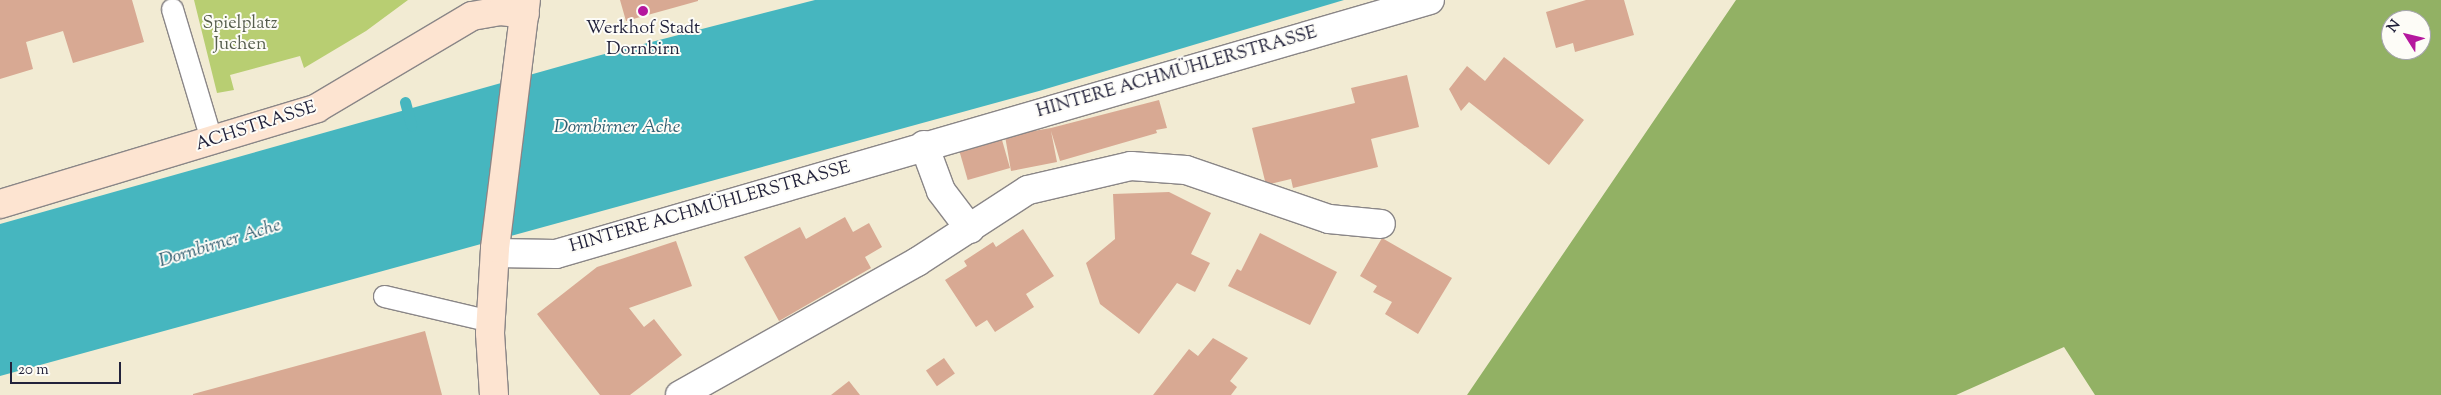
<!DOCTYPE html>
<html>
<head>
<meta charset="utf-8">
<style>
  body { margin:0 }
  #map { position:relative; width:2441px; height:395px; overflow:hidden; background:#f2ebd3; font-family:"Sorts Mill Goudy",serif }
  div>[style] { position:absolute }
  .green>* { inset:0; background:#b8ce72 }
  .forest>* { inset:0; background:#92b164 }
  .water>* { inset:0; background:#46b6bf }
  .stream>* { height:11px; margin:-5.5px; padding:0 5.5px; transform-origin:5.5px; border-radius:5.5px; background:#46b6bf }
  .building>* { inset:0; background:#d8a993; transform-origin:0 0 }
  .roads { filter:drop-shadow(1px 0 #8a8687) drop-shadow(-1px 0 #8a8687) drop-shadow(0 1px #8a8687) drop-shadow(0 -1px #8a8687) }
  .lane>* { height:21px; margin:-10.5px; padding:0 10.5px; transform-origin:10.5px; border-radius:10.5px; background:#fff }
  .street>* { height:28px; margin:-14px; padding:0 14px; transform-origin:14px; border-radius:14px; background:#fff }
  .secondary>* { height:28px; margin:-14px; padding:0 14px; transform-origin:14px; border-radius:14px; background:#fde4d1 }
  .dots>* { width:14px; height:14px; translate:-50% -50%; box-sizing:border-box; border:2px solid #fdfcf7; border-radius:50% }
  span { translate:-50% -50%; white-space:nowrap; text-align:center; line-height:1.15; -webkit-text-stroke:4px #fdfcf7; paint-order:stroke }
  .park-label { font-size:18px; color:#565e4e }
  .poi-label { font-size:18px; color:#22223b }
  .street-label { font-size:18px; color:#22223b }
  .water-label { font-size:19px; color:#305d70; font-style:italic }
  .north { position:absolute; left:2381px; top:10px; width:50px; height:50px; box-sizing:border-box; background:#fdfcf7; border:1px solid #a5a5ac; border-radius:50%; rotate:306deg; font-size:14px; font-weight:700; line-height:20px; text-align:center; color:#22223b }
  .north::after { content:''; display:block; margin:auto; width:18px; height:22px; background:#b5179e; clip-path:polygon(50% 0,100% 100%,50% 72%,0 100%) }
  .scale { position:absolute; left:10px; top:362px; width:111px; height:22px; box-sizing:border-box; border:2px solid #22223b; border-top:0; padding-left:6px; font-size:15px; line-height:18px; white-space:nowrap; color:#22223b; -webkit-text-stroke:4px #fdfcf7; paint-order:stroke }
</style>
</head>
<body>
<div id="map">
  <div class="green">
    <div style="clip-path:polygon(194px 0,408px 0,366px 31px,304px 68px,300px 56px,230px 75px,234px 90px,217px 93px)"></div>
  </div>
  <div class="forest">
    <div style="clip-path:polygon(evenodd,1736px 0,2441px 0,2441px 395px,2095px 395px,2064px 347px,1956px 395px,1467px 395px,1736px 0,2391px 20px,2421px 20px,2421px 50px,2391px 50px,2391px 20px)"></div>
  </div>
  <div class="water">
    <div style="clip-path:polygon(815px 0,1344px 0,1039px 91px,0 376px,0 224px,597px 56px)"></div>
  </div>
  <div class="stream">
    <div style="left:405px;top:102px;width:24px;rotate:75deg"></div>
  </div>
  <div class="building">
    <div style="clip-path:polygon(0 0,132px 0,144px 42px,73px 63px,63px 31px,26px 42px,33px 69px,0 79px)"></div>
    <div style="clip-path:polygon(620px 0,698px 0,698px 1px,626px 21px)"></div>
    <div style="clip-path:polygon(1586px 0,1624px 0,1634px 35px,1575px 52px,1573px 43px,1556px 48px,1546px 12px)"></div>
    <div style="clip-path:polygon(1504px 57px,1584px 120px,1549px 165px,1469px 102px,1461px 111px,1449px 89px,1467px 66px,1485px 81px)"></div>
    <div style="clip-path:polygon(1407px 75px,1419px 127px,1371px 139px,1378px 167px,1293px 188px,1291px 179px,1266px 185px,1252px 128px,1355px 103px,1351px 88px)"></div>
    <div style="clip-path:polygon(1159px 100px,1167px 128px,1156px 130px,1157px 133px,1060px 161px,1051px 131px,1057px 162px,1011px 171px,1005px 136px,1051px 128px)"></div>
    <div style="left:1002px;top:140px;width:29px;height:44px;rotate:74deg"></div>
    <div style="clip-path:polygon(1169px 192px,1211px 213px,1191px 254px,1210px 263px,1195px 292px,1177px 283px,1139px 334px,1100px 304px,1086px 263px,1115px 239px,1113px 194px)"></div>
    <div style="clip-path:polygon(845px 217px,853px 232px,869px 223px,882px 247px,865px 257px,871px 268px,779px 321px,744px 257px,800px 227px,806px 239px)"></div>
    <div style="clip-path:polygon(1023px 229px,1054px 276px,1026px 294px,1034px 307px,995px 332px,987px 320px,976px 327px,945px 280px,967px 266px,964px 261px,993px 242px,996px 247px)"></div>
    <div style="clip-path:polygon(1260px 233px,1337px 272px,1310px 325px,1228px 286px,1237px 269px,1241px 271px)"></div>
    <div style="clip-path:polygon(1382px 238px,1452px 278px,1418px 334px,1385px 314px,1392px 302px,1373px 292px,1377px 286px,1360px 276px)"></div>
    <div style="clip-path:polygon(676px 241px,692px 286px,629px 308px,644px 327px,654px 319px,682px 355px,630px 395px,600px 395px,537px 314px,597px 267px)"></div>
    <div style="clip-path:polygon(425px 331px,442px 395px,193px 395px,193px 394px)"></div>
    <div style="clip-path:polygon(1213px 338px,1248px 358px,1230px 381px,1237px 387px,1231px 395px,1153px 395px,1189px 349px,1198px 356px)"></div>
    <div style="left:944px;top:358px;width:19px;height:22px;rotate:55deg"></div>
    <div style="clip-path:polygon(849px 381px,860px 395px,831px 395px)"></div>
  </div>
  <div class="roads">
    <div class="lane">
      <div style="left:172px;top:9px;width:139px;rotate:73.3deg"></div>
      <div style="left:384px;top:296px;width:110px;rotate:13.2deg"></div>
    </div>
    <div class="street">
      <div style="left:924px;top:145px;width:49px;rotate:69.7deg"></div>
      <div style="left:941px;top:191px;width:48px;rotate:52.7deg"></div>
      <div style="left:495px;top:253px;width:61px;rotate:0.9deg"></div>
      <div style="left:556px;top:254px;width:910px;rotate:-16.2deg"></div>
      <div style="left:680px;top:395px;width:272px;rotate:-29.3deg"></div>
      <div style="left:917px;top:262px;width:132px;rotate:-33deg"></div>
      <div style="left:1028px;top:190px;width:106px;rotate:-13.1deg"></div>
      <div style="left:1131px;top:166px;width:55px;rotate:4.2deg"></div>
      <div style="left:1186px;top:170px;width:151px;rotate:18.9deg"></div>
      <div style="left:1329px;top:219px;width:52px;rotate:5.5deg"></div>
    </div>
    <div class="secondary">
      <div style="left:0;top:204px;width:331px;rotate:-16.8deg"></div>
      <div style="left:317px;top:108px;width:180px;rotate:-30.7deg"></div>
      <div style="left:472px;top:16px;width:29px;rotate:-10deg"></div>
      <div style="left:501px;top:11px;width:24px;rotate:7deg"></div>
      <div style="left:494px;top:395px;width:62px;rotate:-93.7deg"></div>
      <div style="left:490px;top:333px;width:85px;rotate:-86.6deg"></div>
      <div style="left:495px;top:248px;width:250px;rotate:-82.9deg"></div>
    </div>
  </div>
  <div class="dots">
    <div style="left:643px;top:11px;background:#b5179e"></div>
  </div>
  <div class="park-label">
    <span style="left:240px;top:35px">Spielplatz<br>Juchen</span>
  </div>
  <div class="poi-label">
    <span style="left:643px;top:40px">Werkhof Stadt<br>Dornbirn</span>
  </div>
  <div class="street-label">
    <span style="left:1177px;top:73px;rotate:-16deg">HINTERE ACHMÜHLERSTRASSE</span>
    <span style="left:256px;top:127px;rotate:-18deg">ACHSTRASSE</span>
    <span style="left:710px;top:208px;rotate:-16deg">HINTERE ACHMÜHLERSTRASSE</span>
  </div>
  <div class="water-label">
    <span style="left:617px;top:128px">Dornbirner Ache</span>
    <span style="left:220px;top:244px;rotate:-17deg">Dornbirner Ache</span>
  </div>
  <div class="north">N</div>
  <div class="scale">20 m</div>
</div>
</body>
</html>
